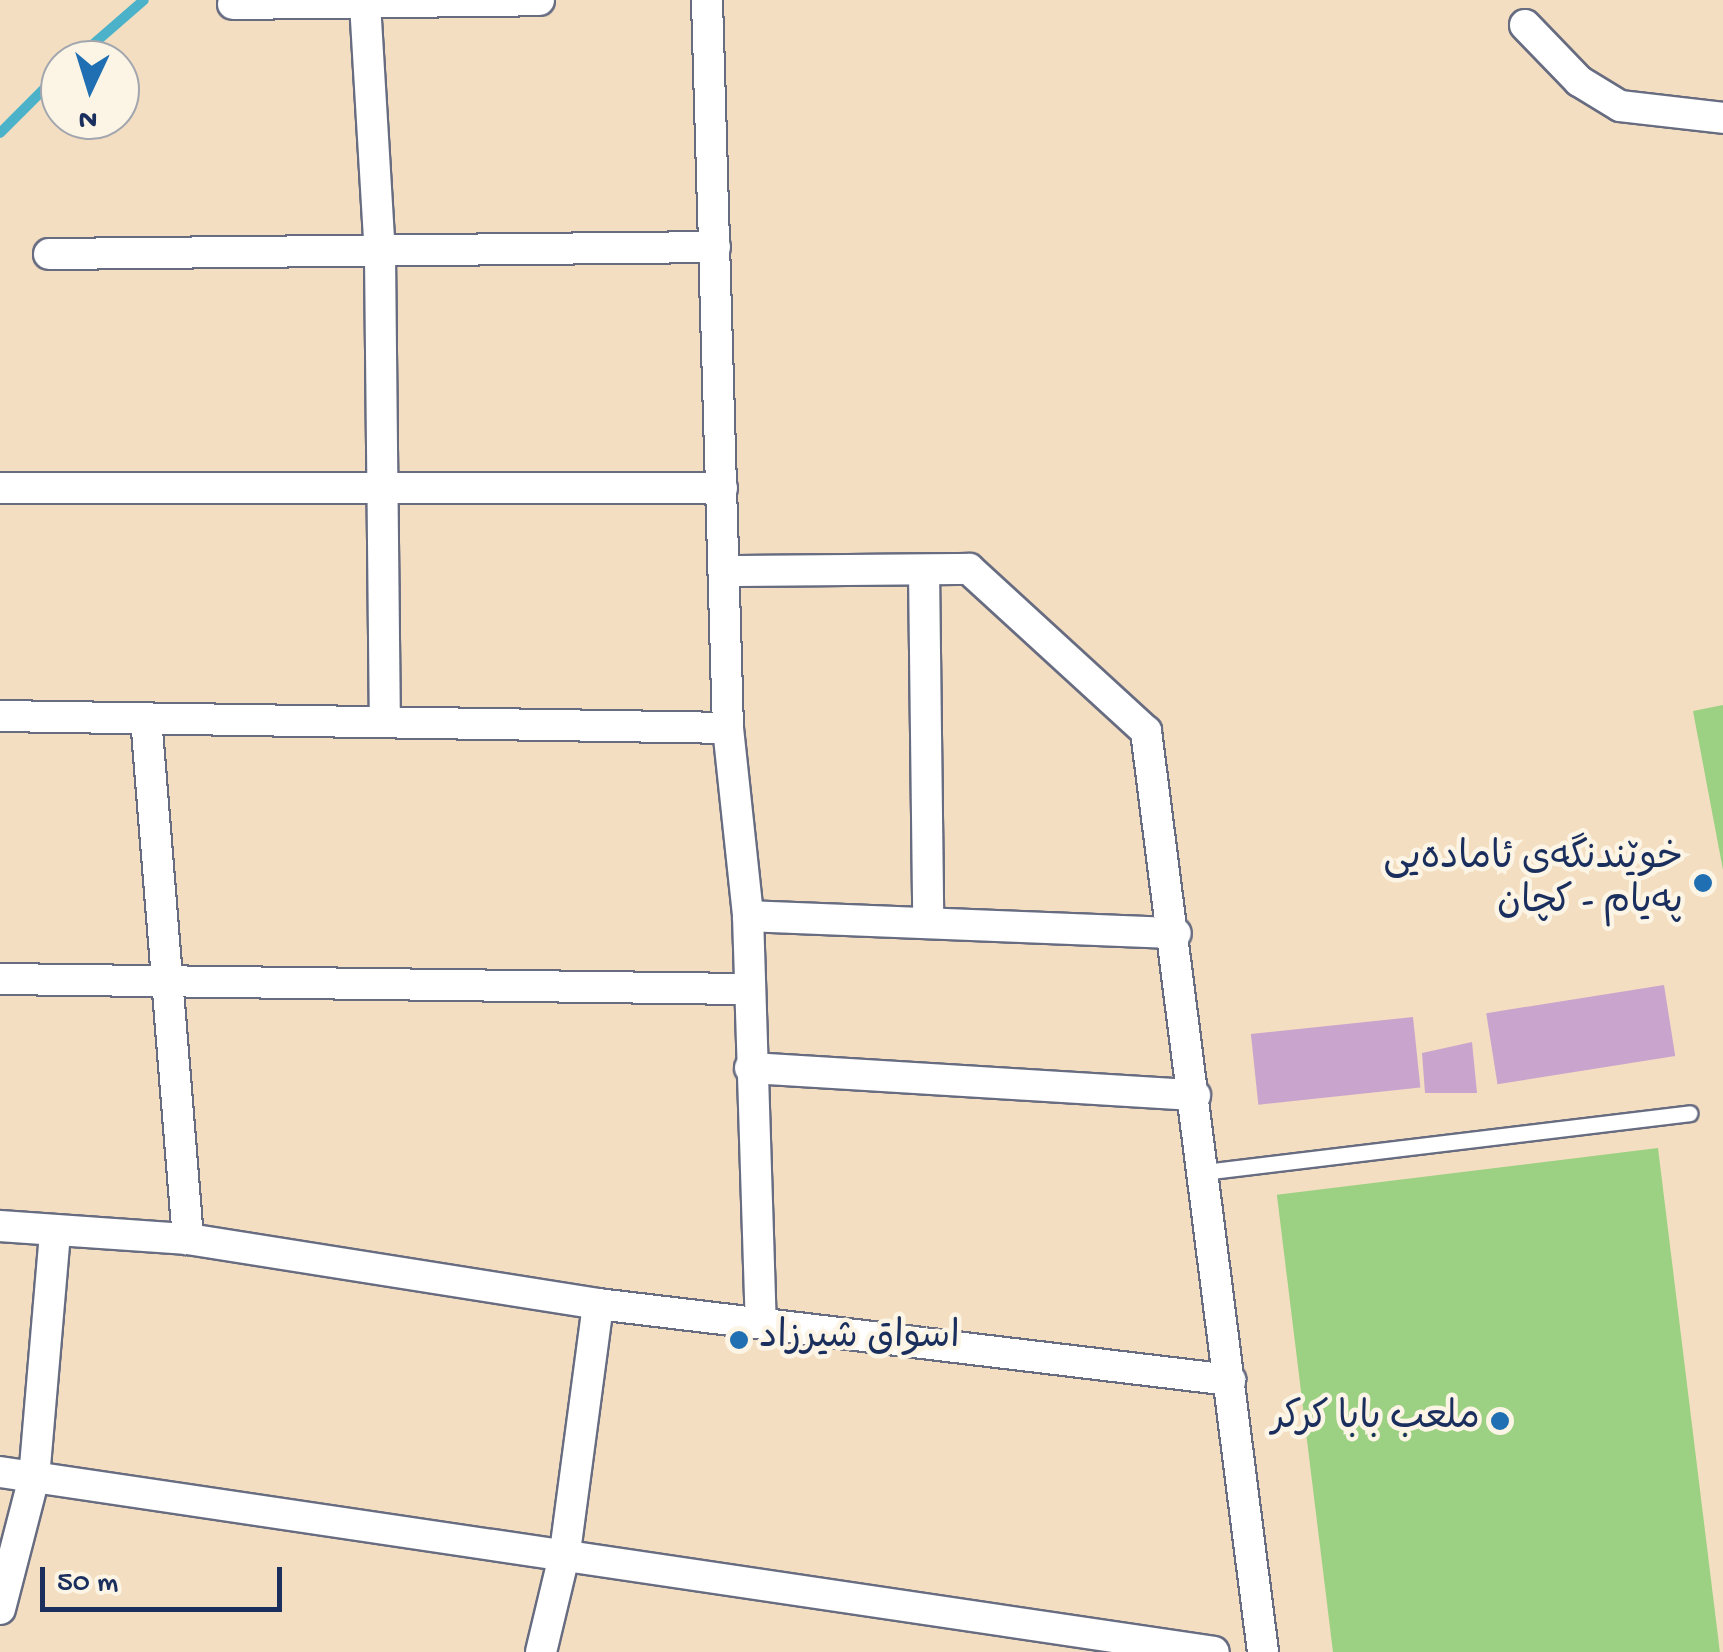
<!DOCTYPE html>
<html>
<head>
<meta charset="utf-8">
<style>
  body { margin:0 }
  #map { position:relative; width:1723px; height:1652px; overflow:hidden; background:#f4dec1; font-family:"Gochi Hand","Playpen Sans Arabic",sans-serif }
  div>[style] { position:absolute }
  .green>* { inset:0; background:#9cd183; transform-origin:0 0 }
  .stream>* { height:10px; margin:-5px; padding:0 5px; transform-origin:5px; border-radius:5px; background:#4bb2ca }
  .building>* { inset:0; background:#c9a5cd; transform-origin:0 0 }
  .roads { filter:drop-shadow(2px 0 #676c81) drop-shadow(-2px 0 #676c81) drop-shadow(0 2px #676c81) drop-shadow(0 -2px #676c81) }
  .lane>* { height:15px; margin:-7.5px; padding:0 7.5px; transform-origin:7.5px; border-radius:7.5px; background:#fff }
  .street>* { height:30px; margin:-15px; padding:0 15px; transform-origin:15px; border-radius:15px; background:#fff }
  .dots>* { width:28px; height:28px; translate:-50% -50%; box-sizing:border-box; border:5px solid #fcf5e5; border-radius:50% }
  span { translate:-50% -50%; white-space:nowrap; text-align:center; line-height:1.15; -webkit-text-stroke:9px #fcf5e5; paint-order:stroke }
  .poi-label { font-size:38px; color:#1b2f5e }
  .right { translate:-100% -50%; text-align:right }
  .left { translate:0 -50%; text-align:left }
  .north { position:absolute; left:40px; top:40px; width:100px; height:100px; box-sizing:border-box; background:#fcf5e5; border:2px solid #a2a6af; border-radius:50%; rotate:184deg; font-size:28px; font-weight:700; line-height:40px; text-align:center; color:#1b2f5e }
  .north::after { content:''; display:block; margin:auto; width:35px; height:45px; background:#1f6fb2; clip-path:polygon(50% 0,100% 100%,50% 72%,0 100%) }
  .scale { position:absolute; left:40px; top:1567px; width:242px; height:45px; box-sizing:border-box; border:5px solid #1b2f5e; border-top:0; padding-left:12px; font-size:30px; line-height:35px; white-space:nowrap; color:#1b2f5e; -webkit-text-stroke:8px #fcf5e5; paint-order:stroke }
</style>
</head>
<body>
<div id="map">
  <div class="green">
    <div style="clip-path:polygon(1723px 705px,1723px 870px,1693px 711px)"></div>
    <div style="left:1658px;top:1148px;width:508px;height:384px;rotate:83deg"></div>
  </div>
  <div class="stream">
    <div style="left:75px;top:60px;width:91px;rotate:-41deg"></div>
    <div style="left:0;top:133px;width:85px;rotate:-45deg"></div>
  </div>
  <div class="building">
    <div style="left:1664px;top:985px;width:72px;height:180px;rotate:81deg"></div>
    <div style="left:1413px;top:1017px;width:71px;height:163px;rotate:84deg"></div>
    <div style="clip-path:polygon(1472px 1042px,1477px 1093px,1425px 1093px,1422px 1053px)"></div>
  </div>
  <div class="roads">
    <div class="lane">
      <div style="left:1204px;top:1172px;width:489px;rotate:-6.9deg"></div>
    </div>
    <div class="street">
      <div style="left:707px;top:0;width:728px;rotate:88.35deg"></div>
      <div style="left:728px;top:728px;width:189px;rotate:83.9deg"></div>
      <div style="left:748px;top:916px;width:405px;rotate:88.2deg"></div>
      <div style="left:365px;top:3px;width:252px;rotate:86.6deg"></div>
      <div style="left:380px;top:255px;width:467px;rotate:89.4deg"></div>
      <div style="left:233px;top:4px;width:306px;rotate:-0.7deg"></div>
      <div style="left:1525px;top:25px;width:78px;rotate:46deg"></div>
      <div style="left:1579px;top:81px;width:48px;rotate:31.4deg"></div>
      <div style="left:1620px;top:106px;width:104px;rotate:6.6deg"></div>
      <div style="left:49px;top:254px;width:666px;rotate:-0.6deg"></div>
      <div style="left:0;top:488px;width:722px"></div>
      <div style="left:924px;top:570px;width:350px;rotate:89.3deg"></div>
      <div style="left:726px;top:571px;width:243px;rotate:-0.5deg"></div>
      <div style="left:969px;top:569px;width:240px;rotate:42.5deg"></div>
      <div style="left:1146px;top:731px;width:928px;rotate:82.76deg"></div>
      <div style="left:0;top:716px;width:728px;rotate:0.94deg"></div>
      <div style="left:146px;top:718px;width:523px;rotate:85.39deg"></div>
      <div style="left:748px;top:916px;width:428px;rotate:2.3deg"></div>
      <div style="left:0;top:979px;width:745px;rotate:0.77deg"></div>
      <div style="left:750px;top:1068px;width:446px;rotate:3.5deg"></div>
      <div style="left:0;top:1226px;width:188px;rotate:4deg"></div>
      <div style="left:188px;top:1239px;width:415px;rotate:9deg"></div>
      <div style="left:598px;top:1304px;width:637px;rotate:6.86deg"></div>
      <div style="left:0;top:1472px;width:1227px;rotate:8.43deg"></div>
      <div style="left:0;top:1609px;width:135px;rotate:-75.5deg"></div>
      <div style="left:34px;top:1478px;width:247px;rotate:-85.1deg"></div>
      <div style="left:541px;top:1652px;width:103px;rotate:-76.5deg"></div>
      <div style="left:565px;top:1552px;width:250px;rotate:-82.4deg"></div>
    </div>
  </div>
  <div class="dots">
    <div style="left:1703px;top:883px;background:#1f6fb2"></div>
    <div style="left:739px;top:1340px;background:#1f6fb2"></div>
    <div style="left:1500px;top:1421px;background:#1f6fb2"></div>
  </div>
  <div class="poi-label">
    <span class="right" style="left:1683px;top:883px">خوێندنگەی ئامادەیی<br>پەیام - کچان</span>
    <span class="left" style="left:759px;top:1340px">اسواق شيرزاد</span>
    <span class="right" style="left:1480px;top:1421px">ملعب بابا كركر</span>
  </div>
  <div class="north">N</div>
  <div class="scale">50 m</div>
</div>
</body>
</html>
